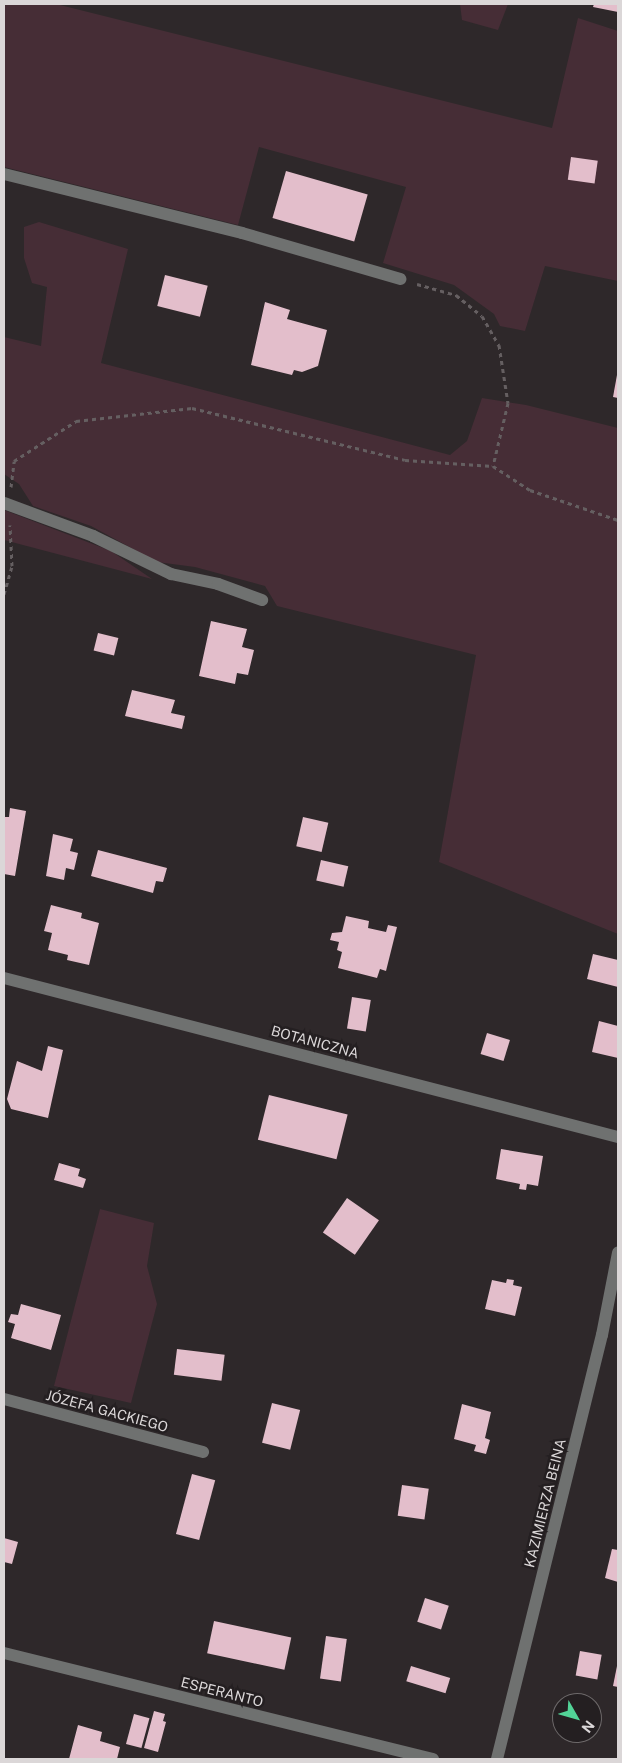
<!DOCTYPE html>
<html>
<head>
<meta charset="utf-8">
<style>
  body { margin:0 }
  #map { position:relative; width:622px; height:1763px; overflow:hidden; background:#2e282a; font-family:"Public Sans",sans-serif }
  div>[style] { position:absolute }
  .green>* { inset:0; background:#462d36 }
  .building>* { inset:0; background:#e3becb; transform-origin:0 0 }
  .path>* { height:3px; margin-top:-1.5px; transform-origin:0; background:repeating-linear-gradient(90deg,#655f61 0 4px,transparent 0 8px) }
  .minor>* { height:12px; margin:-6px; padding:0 6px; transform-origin:6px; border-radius:6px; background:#6f7170 }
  span { translate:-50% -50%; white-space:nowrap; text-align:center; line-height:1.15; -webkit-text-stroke:5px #241f21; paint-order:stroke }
  .street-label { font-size:14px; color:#dbd7d8 }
  .frame { position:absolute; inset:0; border:5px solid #dbd7d8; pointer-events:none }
  .north { position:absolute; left:552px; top:1693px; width:50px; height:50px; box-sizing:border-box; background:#241f21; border:1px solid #6d696a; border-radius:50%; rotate:128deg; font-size:14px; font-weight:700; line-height:20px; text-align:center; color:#dbd7d8 }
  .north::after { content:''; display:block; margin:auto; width:18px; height:22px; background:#52d397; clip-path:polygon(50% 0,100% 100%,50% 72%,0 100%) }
</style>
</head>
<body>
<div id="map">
  <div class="green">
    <div style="clip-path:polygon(4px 4px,56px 4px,552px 128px,578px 18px,618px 31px,618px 281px,545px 266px,525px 331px,500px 326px,494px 314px,454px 285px,383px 263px,406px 187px,259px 147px,238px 225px,4px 167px)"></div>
    <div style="clip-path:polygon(460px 4px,508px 4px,498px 30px,462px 20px)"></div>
    <div style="clip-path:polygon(39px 222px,128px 249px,101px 363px,450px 455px,467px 441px,482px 398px,526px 405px,618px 428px,618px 934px,439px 862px,476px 655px,277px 606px,265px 586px,195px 567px,157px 562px,91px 526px,33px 506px,19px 484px,4px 474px,4px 337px,41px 346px,47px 287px,32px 283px,24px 258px,24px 227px)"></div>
    <div style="clip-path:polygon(4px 510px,111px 551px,152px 579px,4px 540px)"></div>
    <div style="clip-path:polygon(100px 1209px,154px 1223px,147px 1266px,157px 1304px,131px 1403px,54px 1386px)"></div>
  </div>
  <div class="building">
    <div style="clip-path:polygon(594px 4px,618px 4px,618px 12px,593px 7px)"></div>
    <div style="left:571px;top:157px;width:27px;height:23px;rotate:8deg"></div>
    <div style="left:286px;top:171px;width:85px;height:49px;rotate:16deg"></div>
    <div style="left:165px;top:275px;width:44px;height:32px;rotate:14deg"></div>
    <div style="clip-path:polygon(265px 302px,290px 310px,287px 319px,327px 330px,318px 366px,302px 372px,294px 370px,292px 375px,251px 365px)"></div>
    <div style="clip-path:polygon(617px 375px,618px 375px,618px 398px,613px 397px)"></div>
    <div style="clip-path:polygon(211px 621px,247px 629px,242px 647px,254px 650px,248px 675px,237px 673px,235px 684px,199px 676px)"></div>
    <div style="left:98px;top:633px;width:21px;height:18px;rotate:14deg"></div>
    <div style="clip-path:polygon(132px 690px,175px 700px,171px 713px,185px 716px,182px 729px,125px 716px)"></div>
    <div style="clip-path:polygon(10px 808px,26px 811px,15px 876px,4px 874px,4px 817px,9px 817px)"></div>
    <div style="left:303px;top:817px;width:26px;height:30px;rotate:13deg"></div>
    <div style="clip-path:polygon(53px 834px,73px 839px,70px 851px,78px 853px,74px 870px,66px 868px,64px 880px,46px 876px)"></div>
    <div style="clip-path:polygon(98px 850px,167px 868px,163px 882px,156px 881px,153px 893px,91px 876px)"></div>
    <div style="left:321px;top:860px;width:28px;height:21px;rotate:13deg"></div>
    <div style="clip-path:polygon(51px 905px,82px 913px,81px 918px,99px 923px,89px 965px,67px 960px,68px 955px,48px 950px,52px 933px,44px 931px)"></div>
    <div style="clip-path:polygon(346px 916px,369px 921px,368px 928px,386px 932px,388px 925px,397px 927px,386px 971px,380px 969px,377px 978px,338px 968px,342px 952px,337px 950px,339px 942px,330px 940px,332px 933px,342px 932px)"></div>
    <div style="clip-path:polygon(593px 954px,618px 960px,618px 987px,587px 979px)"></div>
    <div style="left:352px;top:997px;width:19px;height:32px;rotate:9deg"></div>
    <div style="clip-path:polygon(599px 1021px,618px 1026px,618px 1058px,592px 1052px)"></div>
    <div style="left:487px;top:1033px;width:24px;height:22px;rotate:17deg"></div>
    <div style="clip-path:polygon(48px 1046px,63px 1050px,48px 1118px,11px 1109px,7px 1099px,17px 1061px,42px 1071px)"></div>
    <div style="left:269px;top:1095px;width:81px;height:46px;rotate:14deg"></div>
    <div style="clip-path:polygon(501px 1149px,543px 1156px,538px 1186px,527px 1184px,526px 1190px,519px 1189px,520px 1184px,496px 1179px)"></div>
    <div style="clip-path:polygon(59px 1163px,80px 1169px,78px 1176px,86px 1179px,83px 1188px,54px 1180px)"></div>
    <div style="left:347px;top:1198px;width:39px;height:42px;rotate:35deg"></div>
    <div style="clip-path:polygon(507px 1279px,514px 1280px,513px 1285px,522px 1287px,515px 1316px,485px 1309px,492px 1280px,506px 1283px)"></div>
    <div style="clip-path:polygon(21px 1304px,61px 1315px,51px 1350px,11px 1338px,15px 1324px,8px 1322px,11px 1314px,18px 1315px)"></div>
    <div style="left:177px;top:1349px;width:48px;height:26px;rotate:7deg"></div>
    <div style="left:272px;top:1403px;width:29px;height:41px;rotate:14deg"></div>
    <div style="clip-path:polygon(462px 1404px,491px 1412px,485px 1438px,490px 1440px,486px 1454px,474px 1451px,476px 1445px,454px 1439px)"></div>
    <div style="left:192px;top:1474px;width:24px;height:62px;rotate:15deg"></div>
    <div style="left:402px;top:1485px;width:27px;height:31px;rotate:8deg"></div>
    <div style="clip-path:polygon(4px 1538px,18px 1542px,12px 1564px,4px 1562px)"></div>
    <div style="clip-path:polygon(612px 1549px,618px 1550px,618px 1582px,605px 1578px)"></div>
    <div style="left:425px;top:1598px;width:25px;height:25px;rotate:18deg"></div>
    <div style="left:214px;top:1621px;width:79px;height:33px;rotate:12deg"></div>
    <div style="left:326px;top:1636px;width:21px;height:43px;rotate:8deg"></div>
    <div style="left:580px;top:1651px;width:22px;height:25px;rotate:10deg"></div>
    <div style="left:411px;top:1666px;width:41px;height:16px;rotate:17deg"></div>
    <div style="clip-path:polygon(617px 1666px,618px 1666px,618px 1687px,613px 1686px)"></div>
    <div style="clip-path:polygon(154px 1711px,165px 1714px,163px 1721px,166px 1722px,158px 1752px,144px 1748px)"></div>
    <div style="left:134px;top:1714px;width:16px;height:31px;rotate:15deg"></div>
    <div style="clip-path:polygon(78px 1725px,102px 1732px,100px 1741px,120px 1747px,117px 1759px,69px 1759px)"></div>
  </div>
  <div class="path">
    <div style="left:417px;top:284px;width:41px;rotate:15.8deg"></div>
    <div style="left:456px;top:295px;width:33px;rotate:39deg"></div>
    <div style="left:482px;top:316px;width:34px;rotate:60deg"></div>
    <div style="left:499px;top:345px;width:59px;rotate:81.2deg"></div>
    <div style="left:508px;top:403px;width:65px;rotate:103.4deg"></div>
    <div style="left:493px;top:466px;width:44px;rotate:33deg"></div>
    <div style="left:530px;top:490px;width:93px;rotate:18.8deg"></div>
    <div style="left:11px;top:487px;width:26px;rotate:-83deg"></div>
    <div style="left:14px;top:461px;width:74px;rotate:-32.8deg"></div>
    <div style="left:76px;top:421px;width:117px;rotate:-6.4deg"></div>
    <div style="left:192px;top:408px;width:219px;rotate:13.7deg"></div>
    <div style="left:405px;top:460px;width:88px;rotate:3.9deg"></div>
    <div style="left:4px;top:594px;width:29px;rotate:-74deg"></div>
    <div style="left:12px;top:566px;width:41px;rotate:-92.8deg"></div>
  </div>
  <div class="minor">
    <div style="left:4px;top:174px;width:245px;rotate:13.9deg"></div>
    <div style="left:242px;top:233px;width:165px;rotate:16.2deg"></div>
    <div style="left:4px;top:503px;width:95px;rotate:20.3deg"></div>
    <div style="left:93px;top:536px;width:87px;rotate:26deg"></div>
    <div style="left:171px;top:574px;width:48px;rotate:12deg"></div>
    <div style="left:218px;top:584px;width:47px;rotate:20deg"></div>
    <div style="left:4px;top:978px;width:634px;rotate:14.52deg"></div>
    <div style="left:4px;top:1399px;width:206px;rotate:14.9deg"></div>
    <div style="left:4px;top:1653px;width:442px;rotate:13.9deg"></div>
    <div style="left:497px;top:1759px;width:437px;rotate:-76.1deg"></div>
    <div style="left:602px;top:1335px;width:84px;rotate:-79deg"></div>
  </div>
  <div class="street-label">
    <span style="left:315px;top:1042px;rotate:15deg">BOTANICZNA</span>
    <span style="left:107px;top:1411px;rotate:15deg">JÓZEFA GACKIEGO</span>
    <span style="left:545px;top:1503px;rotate:-76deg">KAZIMIERZA BEINA</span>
    <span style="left:222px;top:1692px;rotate:14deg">ESPERANTO</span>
  </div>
  <div class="frame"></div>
  <div class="north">N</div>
</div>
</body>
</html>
